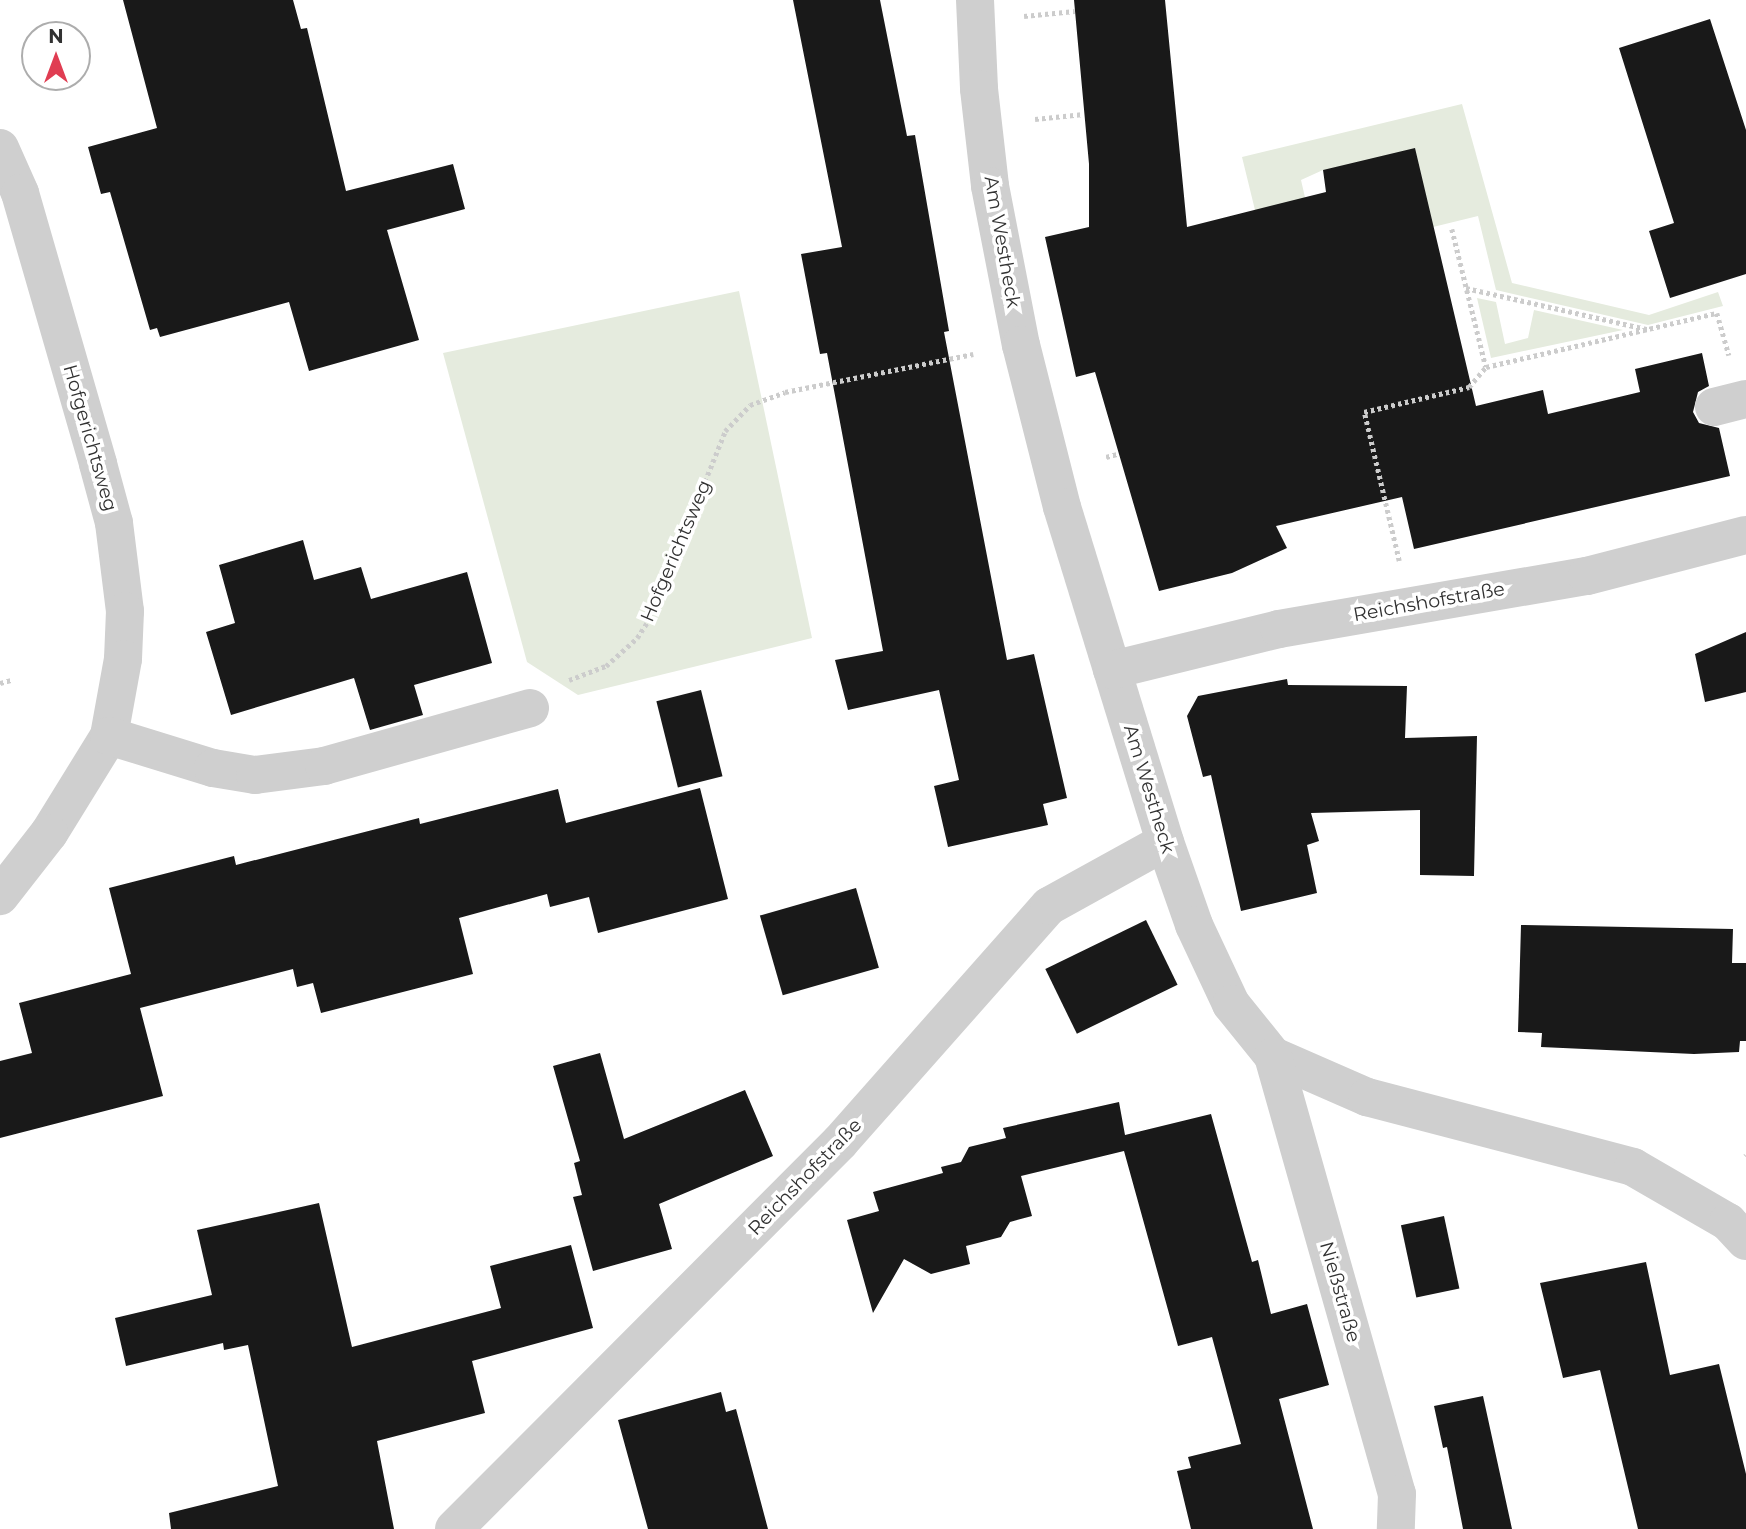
<!DOCTYPE html>
<html>
<head>
<meta charset="utf-8">
<style>
  body { margin:0 }
  #map { position:relative; width:1746px; height:1529px; overflow:hidden; background:#fff; font-family:Montserrat,sans-serif }
  div>[style] { position:absolute }
  .green>* { inset:0; background:#e5ebde }
  .building>* { inset:0; background:#191919; transform-origin:0 0 }
  .path>* { height:4.5px; margin-top:-2.25px; transform-origin:0; background:repeating-linear-gradient(90deg,#ccc 0 3.5px,transparent 0 7px) }
  .minor>* { height:38px; margin:-19px; padding:0 19px; transform-origin:19px; border-radius:19px; background:#cfcfcf }
  span { translate:-50% -50%; white-space:nowrap; text-align:center; line-height:1.15; -webkit-text-stroke:7px #fff; paint-order:stroke }
  .street-label { font-size:19px; color:#323232 }
  .north { position:absolute; left:21px; top:21px; width:70px; height:70px; box-sizing:border-box; background:#fff; border:2px solid #adadad; border-radius:50%; rotate:0deg; font-size:19px; font-weight:700; line-height:28px; text-align:center; color:#323232 }
  .north::after { content:''; display:block; margin:auto; width:24px; height:32px; background:#e03d52; clip-path:polygon(50% 0,100% 100%,50% 72%,0 100%) }
</style>
</head>
<body>
<div id="map">
  <div class="green">
    <div style="clip-path:polygon(1462px 104px,1512px 283px,1649px 315px,1718px 292px,1723px 306px,1648px 325px,1496px 290px,1478px 216px,1433px 227px,1323px 170px,1301px 180px,1318px 254px,1314px 451px,1242px 157px)"></div>
    <div style="clip-path:polygon(739px 291px,812px 638px,578px 695px,527px 662px,443px 353px)"></div>
    <div style="clip-path:polygon(1477px 298px,1496px 302px,1505px 344px,1528px 338px,1534px 310px,1623px 330px,1491px 358px)"></div>
  </div>
  <div class="building">
    <div style="clip-path:polygon(123px 0,293px 0,301px 29px,307px 28px,346px 191px,453px 164px,465px 209px,387px 230px,419px 340px,309px 371px,289px 302px,160px 337px,157px 328px,150px 330px,110px 192px,101px 194px,88px 147px,157px 128px)"></div>
    <div style="clip-path:polygon(793px 0,880px 0,907px 136px,915px 135px,949px 331px,944px 332px,1007px 660px,1034px 654px,1067px 798px,1043px 804px,1048px 825px,948px 847px,934px 786px,959px 780px,939px 690px,848px 710px,835px 660px,883px 651px,827px 353px,820px 354px,801px 254px,842px 247px)"></div>
    <div style="clip-path:polygon(1074px 0,1165px 0,1187px 227px,1326px 192px,1323px 170px,1415px 148px,1476px 406px,1543px 390px,1548px 414px,1640px 392px,1635px 369px,1702px 353px,1709px 386px,1698px 392px,1693px 412px,1699px 423px,1719px 428px,1730px 476px,1414px 549px,1402px 497px,1276px 526px,1287px 548px,1232px 573px,1159px 591px,1095px 372px,1076px 377px,1045px 237px,1089px 227px,1089px 164px)"></div>
    <div style="clip-path:polygon(1710px 19px,1746px 130px,1746px 274px,1670px 298px,1649px 231px,1674px 223px,1619px 48px)"></div>
    <div style="clip-path:polygon(303px 540px,314px 580px,361px 567px,371px 599px,467px 572px,492px 663px,414px 685px,423px 715px,370px 730px,354px 678px,231px 715px,206px 632px,235px 623px,219px 565px)"></div>
    <div style="clip-path:polygon(1746px 632px,1746px 692px,1705px 702px,1695px 654px)"></div>
    <div style="clip-path:polygon(1287px 679px,1288px 685px,1407px 686px,1405px 738px,1477px 736px,1474px 876px,1420px 875px,1420px 810px,1311px 813px,1319px 841px,1307px 845px,1317px 893px,1241px 911px,1211px 775px,1203px 777px,1187px 716px,1198px 696px)"></div>
    <div style="left:701px;top:690px;width:89px;height:46px;rotate:76deg"></div>
    <div style="clip-path:polygon(700px 788px,728px 899px,598px 933px,589px 897px,550px 907px,547px 894px,459px 918px,473px 974px,321px 1013px,313px 983px,297px 987px,293px 969px,140px 1008px,163px 1096px,0 1138px,0 1061px,32px 1053px,19px 1003px,131px 974px,109px 888px,234px 856px,236px 865px,419px 818px,420px 824px,558px 789px,566px 823px)"></div>
    <div style="left:856px;top:888px;width:83px;height:100px;rotate:74deg"></div>
    <div style="left:1146px;top:920px;width:72px;height:112px;rotate:64deg"></div>
    <div style="clip-path:polygon(1521px 925px,1733px 929px,1732px 963px,1746px 963px,1746px 1041px,1740px 1041px,1739px 1052px,1694px 1054px,1541px 1047px,1542px 1033px,1518px 1032px)"></div>
    <div style="clip-path:polygon(600px 1053px,624px 1139px,745px 1090px,773px 1156px,659px 1204px,672px 1249px,593px 1271px,573px 1197px,582px 1195px,574px 1163px,580px 1161px,553px 1066px)"></div>
    <div style="clip-path:polygon(1119px 1102px,1125px 1135px,1211px 1114px,1252px 1262px,1258px 1260px,1271px 1314px,1307px 1304px,1329px 1385px,1279px 1399px,1313px 1529px,1191px 1529px,1177px 1471px,1191px 1468px,1188px 1457px,1241px 1444px,1212px 1337px,1178px 1346px,1124px 1151px,1021px 1176px,1032px 1216px,1010px 1222px,1001px 1237px,966px 1246px,970px 1264px,931px 1274px,904px 1259px,873px 1313px,847px 1220px,879px 1211px,873px 1192px,943px 1173px,941px 1167px,961px 1162px,969px 1147px,1006px 1138px,1003px 1128px)"></div>
    <div style="clip-path:polygon(319px 1203px,352px 1347px,501px 1308px,490px 1266px,571px 1245px,593px 1328px,472px 1361px,485px 1413px,377px 1441px,394px 1529px,171px 1529px,169px 1513px,278px 1486px,248px 1345px,224px 1350px,223px 1343px,126px 1366px,115px 1318px,212px 1295px,197px 1230px)"></div>
    <div style="left:1444px;top:1216px;width:74px;height:44px;rotate:78deg"></div>
    <div style="clip-path:polygon(1646px 1262px,1670px 1375px,1719px 1364px,1746px 1474px,1746px 1529px,1638px 1529px,1600px 1370px,1563px 1378px,1540px 1283px)"></div>
    <div style="clip-path:polygon(721px 1392px,726px 1412px,736px 1409px,768px 1529px,648px 1529px,618px 1420px)"></div>
    <div style="clip-path:polygon(1483px 1396px,1512px 1529px,1463px 1529px,1447px 1447px,1443px 1448px,1434px 1406px)"></div>
  </div>
  <div class="path">
    <div style="left:1024px;top:16px;width:51px;rotate:-5.6deg"></div>
    <div style="left:1035px;top:119px;width:49px;rotate:-5.8deg"></div>
    <div style="left:1452px;top:229px;width:142px;rotate:76.2deg"></div>
    <div style="left:1466px;top:288px;width:186px;rotate:12.8deg"></div>
    <div style="left:1106px;top:457px;width:11px;rotate:-15deg"></div>
    <div style="left:1399px;top:561px;width:153px;rotate:-103.2deg"></div>
    <div style="left:1364px;top:412px;width:108px;rotate:-13.4deg"></div>
    <div style="left:1469px;top:387px;width:26px;rotate:-50deg"></div>
    <div style="left:1486px;top:367px;width:237px;rotate:-13.2deg"></div>
    <div style="left:1717px;top:313px;width:44px;rotate:74.1deg"></div>
    <div style="left:569px;top:680px;width:40px;rotate:-21deg"></div>
    <div style="left:606px;top:666px;width:42px;rotate:-42.1deg"></div>
    <div style="left:637px;top:638px;width:24px;rotate:-57deg"></div>
    <div style="left:650px;top:618px;width:201px;rotate:-68.1deg"></div>
    <div style="left:725px;top:431px;width:36px;rotate:-46deg"></div>
    <div style="left:750px;top:405px;width:37px;rotate:-20deg"></div>
    <div style="left:785px;top:392px;width:192px;rotate:-11.4deg"></div>
    <div style="left:0;top:683px;width:11px;rotate:-15deg"></div>
    <div style="left:1745px;top:1156px;width:1px;rotate:-45deg"></div>
  </div>
  <div class="minor">
    <div style="left:975px;top:0;width:89px;rotate:87.4deg"></div>
    <div style="left:979px;top:89px;width:98px;rotate:83.5deg"></div>
    <div style="left:990px;top:186px;width:162px;rotate:79deg"></div>
    <div style="left:1021px;top:345px;width:167px;rotate:75.8deg"></div>
    <div style="left:1062px;top:507px;width:350px;rotate:72.9deg"></div>
    <div style="left:1165px;top:842px;width:88px;rotate:70.7deg"></div>
    <div style="left:1194px;top:925px;width:87px;rotate:64.9deg"></div>
    <div style="left:1231px;top:1004px;width:67px;rotate:51.1deg"></div>
    <div style="left:1273px;top:1056px;width:103px;rotate:23.6deg"></div>
    <div style="left:1367px;top:1097px;width:275px;rotate:14.7deg"></div>
    <div style="left:1633px;top:1167px;width:110px;rotate:30.1deg"></div>
    <div style="left:1728px;top:1222px;width:26px;rotate:47deg"></div>
    <div style="left:0;top:148px;width:49px;rotate:66deg"></div>
    <div style="left:20px;top:193px;width:282px;rotate:73.9deg"></div>
    <div style="left:98px;top:464px;width:61px;rotate:74.8deg"></div>
    <div style="left:114px;top:523px;width:89px;rotate:82.9deg"></div>
    <div style="left:125px;top:611px;width:48px;rotate:92.4deg"></div>
    <div style="left:123px;top:659px;width:78px;rotate:100.3deg"></div>
    <div style="left:109px;top:736px;width:114px;rotate:121.7deg"></div>
    <div style="left:49px;top:833px;width:80px;rotate:127.9deg"></div>
    <div style="left:1714px;top:407px;width:33px;rotate:-14deg"></div>
    <div style="left:1112px;top:670px;width:172px;rotate:-13.8deg"></div>
    <div style="left:1279px;top:629px;width:313px;rotate:-9.8deg"></div>
    <div style="left:1587px;top:576px;width:164px;rotate:-14.5deg"></div>
    <div style="left:109px;top:736px;width:109px;rotate:17.1deg"></div>
    <div style="left:213px;top:768px;width:43px;rotate:9.5deg"></div>
    <div style="left:255px;top:775px;width:70px;rotate:-7.4deg"></div>
    <div style="left:324px;top:766px;width:214px;rotate:-15.7deg"></div>
    <div style="left:1273px;top:1056px;width:455px;rotate:74.2deg"></div>
    <div style="left:1397px;top:1494px;width:35px;rotate:92deg"></div>
    <div style="left:454px;top:1529px;width:547px;rotate:-45.07deg"></div>
    <div style="left:840px;top:1142px;width:315px;rotate:-48.5deg"></div>
    <div style="left:1049px;top:906px;width:132px;rotate:-28.9deg"></div>
  </div>
  <div class="street-label">
    <span style="left:1002px;top:242px;rotate:80deg">Am Westheck</span>
    <span style="left:90px;top:438px;rotate:74deg">Hofgerichtsweg</span>
    <span style="left:676px;top:551px;rotate:-67deg">Hofgerichtsweg</span>
    <span style="left:1429px;top:602px;rotate:-10deg">Reichshofstraße</span>
    <span style="left:1149px;top:789px;rotate:73deg">Am Westheck</span>
    <span style="left:805px;top:1177px;rotate:-46deg">Reichshofstraße</span>
    <span style="left:1340px;top:1292px;rotate:74deg">Nießstraße</span>
  </div>
  <div class="north">N</div>
</div>
</body>
</html>
